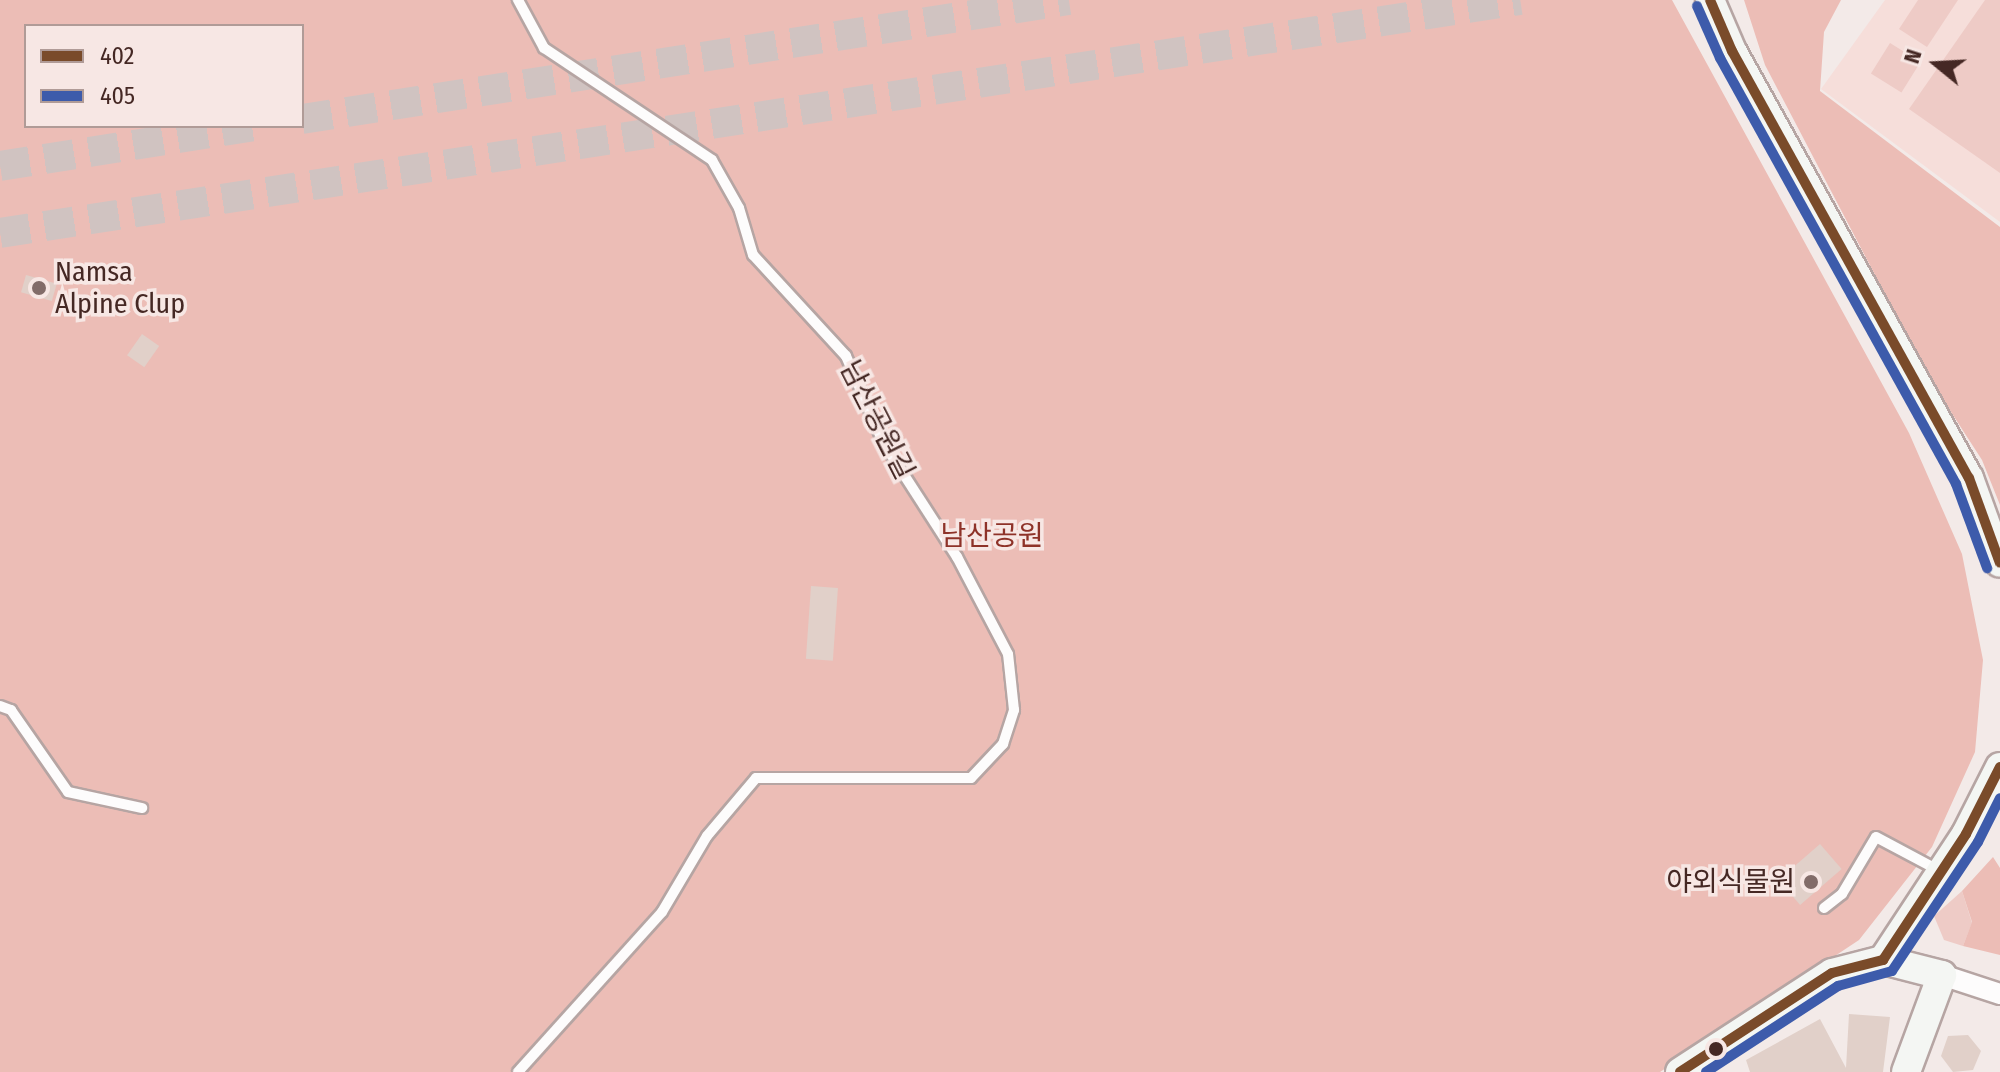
<!DOCTYPE html>
<html>
<head>
<meta charset="utf-8">
<style>
  body { margin:0 }
  #map { position:relative; width:2000px; height:1072px; overflow:hidden; background:#f3eae8; font-family:"Fira Sans Condensed","Noto Sans KR",sans-serif }
  div>[style] { position:absolute }
  .built>* { inset:0; background:#f6deda }
  .green>* { inset:0; background:#eecbc6; transform-origin:0 0 }
  .forest>* { inset:0; background:#ecbdb6 }
  .building>* { inset:0; background:#e1d0c9; transform-origin:0 0 }
  .primary-tunnel>* { height:30px; margin-top:-15px; transform-origin:0; background:repeating-linear-gradient(90deg,#d0c3c1 0 30px,transparent 0 45px) }
  .roads { filter:drop-shadow(2px 0 #b6a5a3) drop-shadow(-2px 0 #b6a5a3) drop-shadow(0 2px #b6a5a3) drop-shadow(0 -2px #b6a5a3) }
  .lane>* { height:10px; margin:-5px; padding:0 5px; transform-origin:5px; border-radius:5px; background:#fdfcfc }
  .street>* { height:20px; margin:-10px; padding:0 10px; transform-origin:10px; border-radius:10px; background:#fdfcfc }
  .secondary>* { height:28px; margin:-14px; padding:0 14px; transform-origin:14px; border-radius:14px; background:#f4f6f3 }
  .bus-1>* { height:10px; margin:-5px; padding:0 5px; transform-origin:5px; border-radius:5px; background:#7a4b2a }
  .bus-2>* { height:10px; margin:-5px; padding:0 5px; transform-origin:5px; border-radius:5px; background:#3d5bab }
  .dots>* { width:22px; height:22px; translate:-50% -50%; box-sizing:border-box; border:4px solid #f7e7e4; border-radius:50% }
  span { translate:-50% -50%; white-space:nowrap; text-align:center; line-height:1.15; -webkit-text-stroke:7px #f7e7e4; paint-order:stroke }
  .poi-label { font-size:28px; color:#452824 }
  .left { translate:0 -50%; text-align:left }
  .right { translate:-100% -50%; text-align:right }
  .street-label { font-size:28px; color:#452824 }
  .park-label { font-size:28px; color:#8e3228 }
  .legend { position:absolute; left:24px; top:24px; width:280px; height:104px; box-sizing:border-box; background:#f7e7e4; border:2px solid #b09b97; margin:0; padding:10px 14px; list-style:none; font-size:24px; color:#452824 }
  .legend li { display:flex; align-items:center; gap:16px; height:40px }
  .legend b { width:40px; border:2px solid #b09b97 }
  .north { position:absolute; left:1896px; top:24px; width:80px; height:80px; -webkit-text-stroke:6px #f7e7e4; paint-order:stroke; rotate:288deg; font-size:22px; font-weight:700; line-height:32px; text-align:center; color:#452824 }
  .north::after { content:''; display:block; margin:auto; width:28px; height:36px; background:#452824; clip-path:polygon(50% 0,100% 100%,50% 72%,0 100%) }
</style>
</head>
<body>
<div id="map">
  <div class="built">
    <div style="clip-path:polygon(1885px 0,2000px 0,2000px 222px,1821px 89px)"></div>
  </div>
  <div class="green">
    <div style="clip-path:polygon(1918px 0,1958px 0,1927px 47px,1899px 29px)"></div>
    <div style="clip-path:polygon(1985px 0,2000px 0,2000px 173px,1909px 109px)"></div>
    <div style="left:1890px;top:43px;width:36px;height:36px;rotate:32deg"></div>
    <div style="clip-path:polygon(1962px 891px,1972px 923px,1963px 946px,1944px 940px,1934px 916px)"></div>
  </div>
  <div class="forest">
    <div style="clip-path:polygon(evenodd,0 0,1672px 0,1909px 433px,1962px 554px,1983px 660px,1975px 752px,1932px 847px,1859px 940px,1660px 1072px,0 1072px,0 0,26px 26px,302px 26px,302px 126px,26px 126px,26px 26px)"></div>
    <div style="clip-path:polygon(1744px 0,1841px 0,1824px 32px,1820px 91px,2000px 227px,2000px 505px,1982px 460px,1929px 378px,1765px 65px)"></div>
    <div style="clip-path:polygon(1993px 857px,2000px 868px,2000px 955px,1963px 946px,1972px 922px,1962px 891px)"></div>
  </div>
  <div class="building">
    <div style="left:26px;top:275px;width:32px;height:18px;rotate:16deg"></div>
    <div style="left:142px;top:334px;width:21px;height:26px;rotate:35deg"></div>
    <div style="left:811px;top:586px;width:27px;height:73px;rotate:4deg"></div>
    <div style="left:1820px;top:844px;width:33px;height:55px;rotate:49deg"></div>
    <div style="clip-path:polygon(1849px 1014px,1890px 1017px,1883px 1072px,1750px 1072px,1746px 1060px,1820px 1019px,1846px 1068px)"></div>
    <div style="clip-path:polygon(1968px 1035px,1981px 1051px,1973px 1070px,1953px 1072px,1941px 1056px,1948px 1036px)"></div>
  </div>
  <div class="primary-tunnel">
    <div style="left:302px;top:119px;width:776px;rotate:-8.82deg"></div>
    <div style="left:0;top:166px;width:258px;rotate:-8.9deg"></div>
    <div style="left:0;top:233px;width:1538px;rotate:-8.72deg"></div>
  </div>
  <div class="roads">
    <div class="lane">
      <div style="left:0;top:706px;width:12px;rotate:20deg"></div>
      <div style="left:11px;top:710px;width:100px;rotate:55.2deg"></div>
      <div style="left:68px;top:792px;width:76px;rotate:12.2deg"></div>
      <div style="left:1824px;top:908px;width:23px;rotate:-38deg"></div>
      <div style="left:1842px;top:894px;width:66px;rotate:-59.2deg"></div>
      <div style="left:1876px;top:837px;width:70px;rotate:28deg"></div>
      <div style="left:518px;top:1072px;width:215px;rotate:-48deg"></div>
      <div style="left:662px;top:912px;width:88px;rotate:-59.4deg"></div>
      <div style="left:707px;top:836px;width:76px;rotate:-49.8deg"></div>
      <div style="left:756px;top:778px;width:215px"></div>
      <div style="left:971px;top:778px;width:47px;rotate:-46.7deg"></div>
      <div style="left:1003px;top:744px;width:36px;rotate:-72deg"></div>
      <div style="left:1014px;top:710px;width:56px;rotate:-96.1deg"></div>
      <div style="left:1008px;top:654px;width:110px;rotate:-117.7deg"></div>
      <div style="left:957px;top:557px;width:137px;rotate:-122.8deg"></div>
      <div style="left:883px;top:442px;width:94px;rotate:-113.3deg"></div>
      <div style="left:846px;top:356px;width:137px;rotate:-132.6deg"></div>
      <div style="left:753px;top:255px;width:49px;rotate:-106.6deg"></div>
      <div style="left:739px;top:208px;width:55px;rotate:-119.4deg"></div>
      <div style="left:712px;top:160px;width:202px;rotate:-146.3deg"></div>
      <div style="left:544px;top:48px;width:55px;rotate:-118.4deg"></div>
    </div>
    <div class="street">
      <div style="left:1942px;top:975px;width:61px;rotate:18.1deg"></div>
    </div>
    <div class="secondary">
      <div style="left:1710px;top:0;width:56px;rotate:66.7deg"></div>
      <div style="left:1732px;top:51px;width:488px;rotate:61deg"></div>
      <div style="left:1969px;top:478px;width:90px;rotate:70deg"></div>
      <div style="left:1883px;top:960px;width:61px;rotate:14.3deg"></div>
      <div style="left:1942px;top:975px;width:103px;rotate:110.4deg"></div>
      <div style="left:1680px;top:1072px;width:181px;rotate:-33.1deg"></div>
      <div style="left:1832px;top:973px;width:53px;rotate:-14.3deg"></div>
      <div style="left:1883px;top:960px;width:151px;rotate:-56.6deg"></div>
      <div style="left:1966px;top:834px;width:75px;rotate:-63.1deg"></div>
    </div>
  </div>
  <div class="bus-1">
    <div style="left:1710px;top:0;width:56px;rotate:66.7deg"></div>
    <div style="left:1732px;top:51px;width:488px;rotate:61deg"></div>
    <div style="left:1969px;top:478px;width:90px;rotate:70deg"></div>
    <div style="left:1680px;top:1072px;width:181px;rotate:-33.1deg"></div>
    <div style="left:1832px;top:973px;width:53px;rotate:-14.3deg"></div>
    <div style="left:1883px;top:960px;width:151px;rotate:-56.6deg"></div>
    <div style="left:1966px;top:834px;width:75px;rotate:-63.1deg"></div>
  </div>
  <div class="bus-2">
    <div style="left:1697px;top:6px;width:57px;rotate:66.1deg"></div>
    <div style="left:1720px;top:58px;width:487px;rotate:61deg"></div>
    <div style="left:1956px;top:484px;width:90px;rotate:69.7deg"></div>
    <div style="left:1706px;top:1072px;width:158px;rotate:-33.1deg"></div>
    <div style="left:1838px;top:986px;width:56px;rotate:-15.5deg"></div>
    <div style="left:1892px;top:971px;width:155px;rotate:-56.3deg"></div>
    <div style="left:1978px;top:842px;width:49px;rotate:-63.4deg"></div>
  </div>
  <div class="dots">
    <div style="left:39px;top:288px;background:#826c69"></div>
    <div style="left:1811px;top:882px;background:#826c69"></div>
    <div style="left:1716px;top:1049px;background:#452824"></div>
  </div>
  <div class="poi-label">
    <span class="left" style="left:55px;top:288px">Namsa<br>Alpine Clup</span>
    <span class="right" style="left:1795px;top:882px">야외식물원</span>
  </div>
  <div class="street-label">
    <span style="left:877px;top:420px;rotate:63deg">남산공원길</span>
  </div>
  <div class="park-label">
    <span style="left:992px;top:536px">남산공원</span>
  </div>
  <ul class="legend">
  <li><b style="height:10px;background:#7a4b2a"></b>402</li>
  <li><b style="height:10px;background:#3d5bab"></b>405</li>
  </ul>
  <div class="north">N</div>
</div>
</body>
</html>
